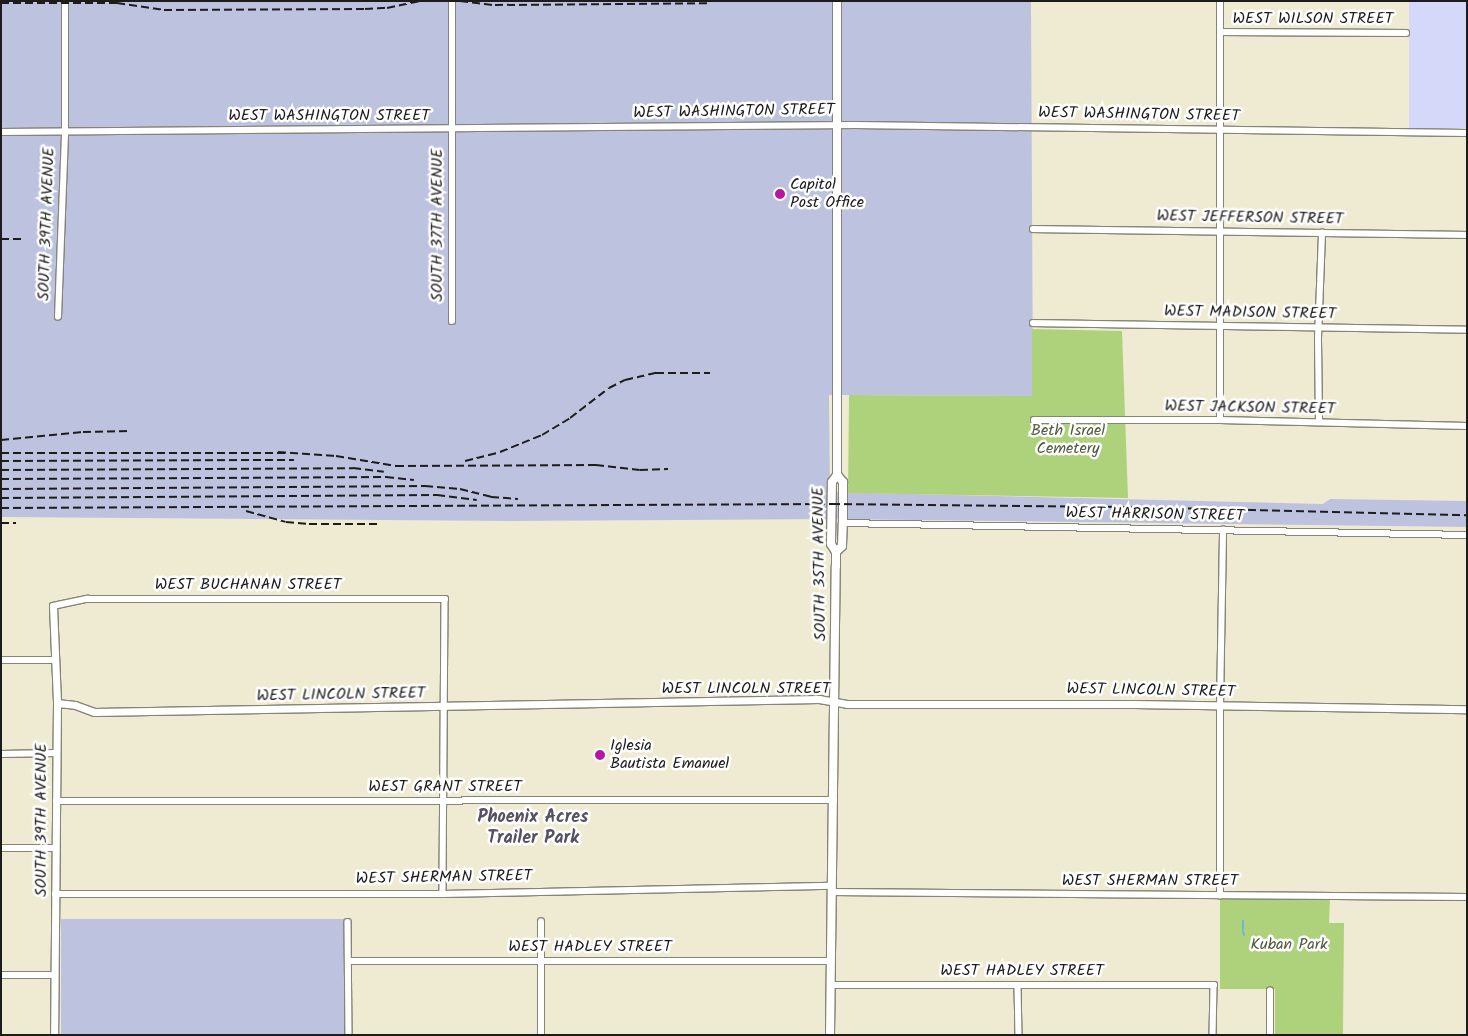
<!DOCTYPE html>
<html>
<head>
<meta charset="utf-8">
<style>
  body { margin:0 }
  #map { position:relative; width:1468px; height:1036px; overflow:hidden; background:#efebd3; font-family:Kalam,sans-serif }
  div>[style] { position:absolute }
  .built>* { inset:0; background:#d5d8f9; transform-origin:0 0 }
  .industrial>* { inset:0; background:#bdc3de; transform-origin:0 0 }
  .green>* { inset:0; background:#aed27b }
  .stream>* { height:2px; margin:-1px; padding:0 1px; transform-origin:1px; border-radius:1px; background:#6eb3e4 }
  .roads { filter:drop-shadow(1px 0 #868478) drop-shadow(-1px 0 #868478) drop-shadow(0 1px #868478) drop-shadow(0 -1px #868478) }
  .minor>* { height:5.5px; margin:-2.75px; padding:0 2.75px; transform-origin:2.75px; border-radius:2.75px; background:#fff }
  .tertiary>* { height:7px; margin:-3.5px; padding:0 3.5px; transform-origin:3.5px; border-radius:3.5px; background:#fff }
  .secondary>* { height:8px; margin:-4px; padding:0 4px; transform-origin:4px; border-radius:4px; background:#fff }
  .rail>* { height:2px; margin-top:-1px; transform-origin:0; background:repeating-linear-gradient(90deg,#1c1c1c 0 8px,transparent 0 12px) }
  .dots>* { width:14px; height:14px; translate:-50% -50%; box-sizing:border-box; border:2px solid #fff; border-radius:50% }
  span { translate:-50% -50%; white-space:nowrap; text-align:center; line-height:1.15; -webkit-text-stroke:5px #fff; paint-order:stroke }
  .street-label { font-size:16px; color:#1c1c1c }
  .poi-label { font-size:16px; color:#1c1c1c }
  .left { translate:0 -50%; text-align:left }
  .park-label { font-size:16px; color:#4f5c3d }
  .neighbourhood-label { font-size:18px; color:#574f62; font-weight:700 }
  .frame { position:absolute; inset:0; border:2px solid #1c1c1c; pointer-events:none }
</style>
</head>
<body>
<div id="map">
  <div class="built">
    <div style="left:1409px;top:1px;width:58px;height:127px"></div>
  </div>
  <div class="industrial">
    <div style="clip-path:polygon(1px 1px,1031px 1px,1033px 396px,829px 395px,830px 492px,1323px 504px,1330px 499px,1467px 501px,1467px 527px,829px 519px,511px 521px,1px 517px)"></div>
    <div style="left:61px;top:919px;width:286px;height:116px"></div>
  </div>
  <div class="green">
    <div style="clip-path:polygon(1032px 329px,1122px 331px,1128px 498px,848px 493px,849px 395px,1032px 396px)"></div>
    <div style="clip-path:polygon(1220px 899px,1330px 899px,1329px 923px,1344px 923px,1343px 1035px,1275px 1035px,1275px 989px,1220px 989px)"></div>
  </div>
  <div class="stream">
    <div style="left:1243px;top:930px;width:9px;rotate:-90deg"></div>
    <div style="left:1243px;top:932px;width:3px;rotate:72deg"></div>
  </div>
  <div class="roads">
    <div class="minor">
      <div style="left:452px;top:1px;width:320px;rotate:90deg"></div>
      <div style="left:1221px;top:32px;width:185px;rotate:0.3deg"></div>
      <div style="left:1px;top:132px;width:854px;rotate:-0.47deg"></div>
      <div style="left:855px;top:125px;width:612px;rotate:0.75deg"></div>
      <div style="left:1033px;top:229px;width:434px;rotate:0.8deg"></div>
      <div style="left:58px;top:317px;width:185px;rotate:-87.8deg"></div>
      <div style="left:65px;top:132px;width:131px;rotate:-90deg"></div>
      <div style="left:1033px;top:323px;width:434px;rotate:0.9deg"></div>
      <div style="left:1034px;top:420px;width:186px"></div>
      <div style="left:1220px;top:420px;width:247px;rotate:1.4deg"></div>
      <div style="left:1220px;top:420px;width:419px;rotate:-90deg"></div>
      <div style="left:1319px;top:422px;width:84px;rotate:-90.7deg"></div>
      <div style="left:1318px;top:338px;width:105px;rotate:-87.8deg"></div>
      <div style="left:843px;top:523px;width:624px;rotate:1.1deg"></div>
      <div style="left:53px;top:606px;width:35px;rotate:-12deg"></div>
      <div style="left:87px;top:599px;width:358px"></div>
      <div style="left:445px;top:599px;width:295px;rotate:90.4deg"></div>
      <div style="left:1px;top:660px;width:55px"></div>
      <div style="left:1px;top:754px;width:55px;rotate:-1deg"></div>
      <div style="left:56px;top:801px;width:778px;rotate:-0.07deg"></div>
      <div style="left:1px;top:848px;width:54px"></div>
      <div style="left:832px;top:892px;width:635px;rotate:0.45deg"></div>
      <div style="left:55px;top:894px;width:388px"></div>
      <div style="left:443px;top:894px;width:389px;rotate:-1.2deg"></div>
      <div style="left:1220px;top:896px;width:190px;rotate:-90deg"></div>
      <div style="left:1220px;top:706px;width:176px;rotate:-89deg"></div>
      <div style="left:348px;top:922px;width:113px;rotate:89.5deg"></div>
      <div style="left:348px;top:961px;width:483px"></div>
      <div style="left:1px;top:975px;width:54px"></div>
      <div style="left:830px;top:985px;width:384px"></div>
      <div style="left:1214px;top:985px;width:50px;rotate:91.1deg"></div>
      <div style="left:1018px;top:985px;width:50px;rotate:88.9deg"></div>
      <div style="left:541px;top:1035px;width:113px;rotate:-90deg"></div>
      <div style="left:1270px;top:1035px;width:44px;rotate:-90deg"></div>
    </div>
    <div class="tertiary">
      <div style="left:53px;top:606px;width:97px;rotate:87.6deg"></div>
      <div style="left:57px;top:703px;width:332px;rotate:90.5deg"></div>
      <div style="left:57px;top:703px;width:18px;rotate:6deg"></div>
      <div style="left:75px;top:705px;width:20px;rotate:20deg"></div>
      <div style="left:94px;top:712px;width:725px;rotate:-1.03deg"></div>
      <div style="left:819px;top:699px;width:28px;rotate:10deg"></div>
      <div style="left:847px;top:704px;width:287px"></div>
      <div style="left:1134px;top:704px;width:333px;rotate:0.9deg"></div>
    </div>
    <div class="secondary">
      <div style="left:836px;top:552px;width:8px;rotate:-45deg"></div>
      <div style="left:842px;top:546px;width:23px;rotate:-88deg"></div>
      <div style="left:843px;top:523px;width:41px;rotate:-90deg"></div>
      <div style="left:843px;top:482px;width:9px;rotate:-131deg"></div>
      <div style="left:830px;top:1035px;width:469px;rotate:-89.3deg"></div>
      <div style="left:836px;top:566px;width:14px;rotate:-90deg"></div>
      <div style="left:836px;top:552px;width:9px;rotate:-122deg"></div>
      <div style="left:831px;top:544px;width:62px;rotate:-89.1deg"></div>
      <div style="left:832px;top:482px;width:9px;rotate:-54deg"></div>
      <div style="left:837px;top:475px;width:474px;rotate:-90deg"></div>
    </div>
  </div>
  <div class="rail">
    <div style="left:460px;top:1px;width:35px;rotate:7deg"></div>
    <div style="left:495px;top:5px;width:212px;rotate:-0.5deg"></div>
    <div style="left:1px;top:3px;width:116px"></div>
    <div style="left:117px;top:3px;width:48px;rotate:8.5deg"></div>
    <div style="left:164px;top:10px;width:201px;rotate:-0.3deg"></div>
    <div style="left:365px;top:9px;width:22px;rotate:-3deg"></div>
    <div style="left:387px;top:8px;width:35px;rotate:-12deg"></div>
    <div style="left:1px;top:239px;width:20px"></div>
    <div style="left:1px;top:440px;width:82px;rotate:-5.6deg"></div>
    <div style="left:83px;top:432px;width:48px;rotate:-1.2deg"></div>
    <div style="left:278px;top:452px;width:58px;rotate:3.9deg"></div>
    <div style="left:336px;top:456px;width:61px;rotate:9.5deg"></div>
    <div style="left:396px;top:466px;width:200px;rotate:-0.3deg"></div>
    <div style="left:596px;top:465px;width:44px;rotate:6.5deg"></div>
    <div style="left:640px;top:470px;width:28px;rotate:-2deg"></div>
    <div style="left:1px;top:453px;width:284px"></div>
    <div style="left:1px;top:461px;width:293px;rotate:-0.2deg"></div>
    <div style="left:465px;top:461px;width:36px;rotate:-14deg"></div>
    <div style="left:500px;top:452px;width:45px;rotate:-22deg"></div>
    <div style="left:542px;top:435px;width:33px;rotate:-31deg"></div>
    <div style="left:570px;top:418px;width:49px;rotate:-37.6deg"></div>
    <div style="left:609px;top:388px;width:18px;rotate:-27deg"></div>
    <div style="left:625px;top:380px;width:32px;rotate:-13deg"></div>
    <div style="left:656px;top:373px;width:54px"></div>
    <div style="left:1px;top:470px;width:352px;rotate:-0.3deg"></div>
    <div style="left:353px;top:468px;width:31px;rotate:7deg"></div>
    <div style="left:1px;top:479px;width:385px;rotate:-0.3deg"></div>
    <div style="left:386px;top:477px;width:28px;rotate:6deg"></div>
    <div style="left:1px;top:489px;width:424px;rotate:-0.4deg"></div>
    <div style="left:425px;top:486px;width:35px;rotate:5deg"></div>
    <div style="left:460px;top:489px;width:32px;rotate:14deg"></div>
    <div style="left:491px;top:497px;width:27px;rotate:4deg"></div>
    <div style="left:1px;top:498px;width:436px;rotate:-0.4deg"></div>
    <div style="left:437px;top:495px;width:40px;rotate:7.1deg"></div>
    <div style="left:1px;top:508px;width:831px;rotate:-0.28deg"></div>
    <div style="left:832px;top:504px;width:296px;rotate:0.6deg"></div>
    <div style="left:1128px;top:507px;width:339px;rotate:1.4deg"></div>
    <div style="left:246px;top:511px;width:41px;rotate:15.4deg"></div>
    <div style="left:286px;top:522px;width:23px;rotate:5deg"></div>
    <div style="left:309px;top:524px;width:68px"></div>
    <div style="left:1px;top:523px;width:15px"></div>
  </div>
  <div class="dots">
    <div style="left:780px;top:194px;background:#b5179e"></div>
    <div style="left:600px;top:755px;background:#b5179e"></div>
  </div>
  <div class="street-label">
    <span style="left:1313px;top:19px">WEST WILSON STREET</span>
    <span style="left:734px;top:112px;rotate:-1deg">WEST WASHINGTON STREET</span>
    <span style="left:1139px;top:115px;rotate:1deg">WEST WASHINGTON STREET</span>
    <span style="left:329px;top:116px">WEST WASHINGTON STREET</span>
    <span style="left:1250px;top:218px;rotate:1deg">WEST JEFFERSON STREET</span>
    <span style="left:47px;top:224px;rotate:-88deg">SOUTH 39TH AVENUE</span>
    <span style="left:438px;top:225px;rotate:-90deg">SOUTH 37TH AVENUE</span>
    <span style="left:1250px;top:313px;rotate:1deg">WEST MADISON STREET</span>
    <span style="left:1250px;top:408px;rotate:1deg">WEST JACKSON STREET</span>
    <span style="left:1155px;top:515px;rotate:1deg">WEST HARRISON STREET</span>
    <span style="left:820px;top:564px;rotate:-91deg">SOUTH 35TH AVENUE</span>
    <span style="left:248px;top:585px">WEST BUCHANAN STREET</span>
    <span style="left:746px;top:689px">WEST LINCOLN STREET</span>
    <span style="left:1151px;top:691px;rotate:1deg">WEST LINCOLN STREET</span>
    <span style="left:341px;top:695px;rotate:-1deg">WEST LINCOLN STREET</span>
    <span style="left:445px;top:787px">WEST GRANT STREET</span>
    <span style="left:42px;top:820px;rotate:-90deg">SOUTH 39TH AVENUE</span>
    <span style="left:444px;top:878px;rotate:-1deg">WEST SHERMAN STREET</span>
    <span style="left:1150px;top:881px">WEST SHERMAN STREET</span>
    <span style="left:590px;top:947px">WEST HADLEY STREET</span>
    <span style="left:1022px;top:971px">WEST HADLEY STREET</span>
  </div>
  <div class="poi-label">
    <span class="left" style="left:790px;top:194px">Capitol<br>Post Office</span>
    <span class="left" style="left:610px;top:755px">Iglesia<br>Bautista Emanuel</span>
  </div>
  <div class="park-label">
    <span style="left:1068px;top:440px">Beth Israel<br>Cemetery</span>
    <span style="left:1289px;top:945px">Kuban Park</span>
  </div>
  <div class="neighbourhood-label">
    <span style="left:533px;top:829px">Phoenix Acres<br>Trailer Park</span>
  </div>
  <div class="frame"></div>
</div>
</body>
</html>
